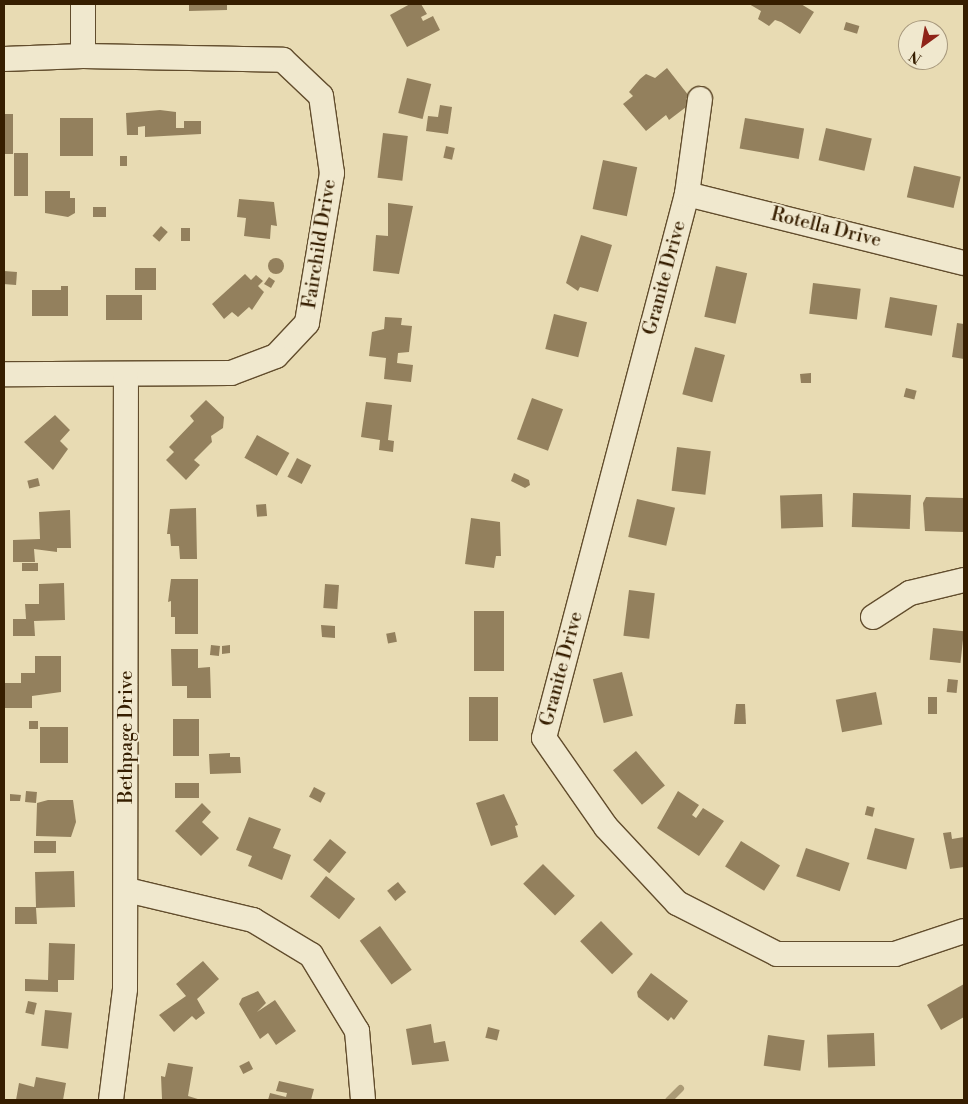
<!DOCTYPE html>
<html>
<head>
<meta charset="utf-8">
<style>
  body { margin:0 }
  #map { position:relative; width:968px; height:1104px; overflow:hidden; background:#e8dbb3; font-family:"Libre Bodoni",serif }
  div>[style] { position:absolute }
  .stream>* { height:7px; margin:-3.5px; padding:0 3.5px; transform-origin:3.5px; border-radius:3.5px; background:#ab9b76 }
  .building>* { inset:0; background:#93805d; transform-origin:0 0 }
  .round { border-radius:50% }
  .roads { filter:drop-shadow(1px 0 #624d2d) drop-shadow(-1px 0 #624d2d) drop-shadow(0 1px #624d2d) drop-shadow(0 -1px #624d2d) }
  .minor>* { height:24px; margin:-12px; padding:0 12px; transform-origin:12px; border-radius:12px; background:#f0e8ce }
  span { translate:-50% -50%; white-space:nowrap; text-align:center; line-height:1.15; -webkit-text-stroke:4px #f0e8ce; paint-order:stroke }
  .street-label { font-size:19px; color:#361e00 }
  .frame { position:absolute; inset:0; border:5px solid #361e00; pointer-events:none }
  .north { position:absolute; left:898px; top:20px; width:50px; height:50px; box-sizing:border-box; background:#f0e8ce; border:1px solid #a6977c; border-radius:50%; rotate:212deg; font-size:14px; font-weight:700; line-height:20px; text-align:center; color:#361e00 }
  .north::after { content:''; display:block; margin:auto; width:18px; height:22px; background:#8f2418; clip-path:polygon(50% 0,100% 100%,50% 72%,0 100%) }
</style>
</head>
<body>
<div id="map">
  <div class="stream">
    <div style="left:668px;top:1100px;width:17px;rotate:-45deg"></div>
  </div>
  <div class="building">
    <div style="clip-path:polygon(189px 4px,227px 4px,227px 10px,189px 11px)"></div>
    <div style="clip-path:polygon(410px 4px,421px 4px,427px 14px,421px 17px,423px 21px,433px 16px,440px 30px,407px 47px,390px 15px)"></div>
    <div style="clip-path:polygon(749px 4px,801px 4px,814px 12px,800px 34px,781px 22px,775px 20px,769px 26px,758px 19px,761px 11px)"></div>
    <div style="left:846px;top:22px;width:14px;height:8px;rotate:17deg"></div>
    <div style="clip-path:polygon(667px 68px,689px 96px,686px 99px,690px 104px,669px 120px,666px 115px,646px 131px,623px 104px,633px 96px,629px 92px,640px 79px,646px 74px,655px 78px)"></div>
    <div style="left:407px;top:78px;width:25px;height:36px;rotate:14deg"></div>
    <div style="clip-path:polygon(440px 105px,452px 107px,448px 134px,426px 131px,428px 116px,438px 117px)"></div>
    <div style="clip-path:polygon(160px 110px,176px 112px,176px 128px,184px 128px,184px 121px,201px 121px,201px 134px,145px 137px,145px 126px,138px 127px,138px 135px,127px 135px,126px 113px)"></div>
    <div style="left:4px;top:114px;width:9px;height:40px"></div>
    <div style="left:60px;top:118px;width:33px;height:38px"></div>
    <div style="left:745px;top:118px;width:60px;height:31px;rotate:10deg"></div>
    <div style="left:826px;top:128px;width:47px;height:33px;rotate:13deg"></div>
    <div style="left:383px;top:133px;width:25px;height:45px;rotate:7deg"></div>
    <div style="left:446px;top:146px;width:9px;height:12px;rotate:13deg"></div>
    <div style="left:28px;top:153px;width:43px;height:14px;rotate:90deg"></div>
    <div style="left:120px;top:156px;width:7px;height:10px"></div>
    <div style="left:603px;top:160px;width:35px;height:50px;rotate:12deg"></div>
    <div style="left:914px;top:166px;width:48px;height:32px;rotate:13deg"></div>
    <div style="clip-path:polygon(45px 191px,70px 191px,70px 198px,75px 198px,75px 213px,68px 217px,45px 213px)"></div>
    <div style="clip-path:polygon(239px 199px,274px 202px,277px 226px,271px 225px,270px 239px,244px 236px,246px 218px,237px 217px)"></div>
    <div style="clip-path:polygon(388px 203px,413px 206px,399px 274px,373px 271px,376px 235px,388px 236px)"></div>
    <div style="left:93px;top:207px;width:13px;height:10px"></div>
    <div style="left:161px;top:226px;width:9px;height:13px;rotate:41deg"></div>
    <div style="left:181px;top:228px;width:9px;height:13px"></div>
    <div style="clip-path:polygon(581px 235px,612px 245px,598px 292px,580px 287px,578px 291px,566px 283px)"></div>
    <div class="round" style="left:268px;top:258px;width:16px;height:16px"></div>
    <div style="left:716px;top:266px;width:32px;height:52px;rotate:13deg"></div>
    <div style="left:135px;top:268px;width:21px;height:22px"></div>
    <div style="left:4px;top:271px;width:13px;height:13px;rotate:4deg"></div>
    <div style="clip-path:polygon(245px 274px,251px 280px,256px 275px,263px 281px,258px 286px,264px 292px,252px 310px,249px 307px,238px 317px,232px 312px,224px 319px,212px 304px)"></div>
    <div style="clip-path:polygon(269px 277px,275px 281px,271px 288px,264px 284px)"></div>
    <div style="left:813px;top:283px;width:48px;height:31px;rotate:7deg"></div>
    <div style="clip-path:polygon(61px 286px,68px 286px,68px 316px,32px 316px,32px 290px,61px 290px)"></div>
    <div style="left:106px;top:295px;width:36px;height:25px"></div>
    <div style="left:890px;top:297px;width:48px;height:31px;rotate:10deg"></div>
    <div style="left:554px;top:314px;width:34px;height:36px;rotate:14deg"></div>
    <div style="clip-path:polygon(385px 317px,402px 318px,401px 325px,412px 326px,409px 352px,398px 353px,397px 363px,413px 365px,411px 382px,384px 379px,386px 358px,369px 356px,372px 332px,384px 329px)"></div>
    <div style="clip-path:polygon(957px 323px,964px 324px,964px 359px,952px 357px)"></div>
    <div style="left:695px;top:347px;width:31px;height:49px;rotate:15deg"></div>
    <div style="clip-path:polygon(811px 373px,811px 383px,801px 383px,800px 374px)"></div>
    <div style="left:906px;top:388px;width:11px;height:9px;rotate:15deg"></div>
    <div style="left:532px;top:398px;width:33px;height:44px;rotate:20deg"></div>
    <div style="clip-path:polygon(206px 400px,224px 417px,223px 428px,211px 436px,212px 442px,194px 460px,200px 465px,186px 480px,166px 460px,174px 452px,169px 447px,194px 421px,190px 416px)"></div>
    <div style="clip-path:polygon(366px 402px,392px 405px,388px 440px,394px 441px,393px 452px,379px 450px,380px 440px,361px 437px)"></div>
    <div style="clip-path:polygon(55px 415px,70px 430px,60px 441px,68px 449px,53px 470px,24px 442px)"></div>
    <div style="left:257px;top:435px;width:37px;height:26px;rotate:29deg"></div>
    <div style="left:677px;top:447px;width:34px;height:44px;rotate:7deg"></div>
    <div style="left:297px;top:458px;width:16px;height:21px;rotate:27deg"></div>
    <div style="clip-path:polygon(514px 473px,529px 480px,530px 485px,525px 488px,511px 481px)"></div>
    <div style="left:38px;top:478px;width:8px;height:11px;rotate:76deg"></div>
    <div style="left:853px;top:493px;width:58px;height:34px;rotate:2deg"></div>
    <div style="left:822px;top:494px;width:33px;height:42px;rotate:88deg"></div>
    <div style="clip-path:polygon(926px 497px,964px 498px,964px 532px,925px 531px,923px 503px)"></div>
    <div style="left:637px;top:499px;width:39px;height:39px;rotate:13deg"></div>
    <div style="left:266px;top:504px;width:12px;height:10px;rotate:85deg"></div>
    <div style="clip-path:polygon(196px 508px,197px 559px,180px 559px,179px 546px,171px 546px,170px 534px,167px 534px,170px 509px)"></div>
    <div style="clip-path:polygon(70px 510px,71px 548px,57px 548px,57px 552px,34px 549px,35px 562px,13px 562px,13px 540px,40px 539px,39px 512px)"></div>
    <div style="clip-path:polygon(471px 518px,500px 522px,501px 556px,496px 556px,494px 568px,465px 564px)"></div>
    <div style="left:38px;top:563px;width:8px;height:16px;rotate:90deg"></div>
    <div style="clip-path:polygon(171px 579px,198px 579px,198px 634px,175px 634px,175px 617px,171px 617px,171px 601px,168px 602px)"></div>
    <div style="clip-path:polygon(64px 583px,65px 620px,34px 621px,35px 636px,13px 636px,13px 619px,26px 619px,25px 604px,39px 604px,39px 584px)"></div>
    <div style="left:325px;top:584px;width:14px;height:24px;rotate:4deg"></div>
    <div style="left:629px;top:590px;width:26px;height:46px;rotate:7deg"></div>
    <div style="left:474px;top:611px;width:30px;height:60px"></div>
    <div style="clip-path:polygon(321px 625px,335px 626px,335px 638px,322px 637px)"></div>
    <div style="left:933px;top:628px;width:31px;height:32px;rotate:6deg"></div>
    <div style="left:395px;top:632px;width:10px;height:9px;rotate:79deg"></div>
    <div style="left:211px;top:645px;width:9px;height:10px;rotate:6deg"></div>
    <div style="clip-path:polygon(230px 645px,230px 653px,222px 654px,222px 646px)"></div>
    <div style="clip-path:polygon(171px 649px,198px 649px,198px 668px,210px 667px,211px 698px,187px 698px,187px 686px,172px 686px)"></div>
    <div style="clip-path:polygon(35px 656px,61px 656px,61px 692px,32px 696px,32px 708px,5px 708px,5px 683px,21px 683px,21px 673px,35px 673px)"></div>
    <div style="left:622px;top:672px;width:45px;height:30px;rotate:76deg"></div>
    <div style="left:948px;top:679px;width:10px;height:13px;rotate:6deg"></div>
    <div style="left:876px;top:692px;width:33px;height:41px;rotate:79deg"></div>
    <div style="left:469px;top:697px;width:29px;height:44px"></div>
    <div style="left:928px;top:697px;width:9px;height:17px"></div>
    <div style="clip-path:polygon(736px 704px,745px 704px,746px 724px,734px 724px)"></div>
    <div style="left:173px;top:719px;width:26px;height:37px"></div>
    <div style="left:29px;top:721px;width:9px;height:8px"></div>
    <div style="left:68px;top:727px;width:36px;height:28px;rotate:90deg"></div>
    <div style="left:636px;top:751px;width:45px;height:30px;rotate:50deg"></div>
    <div style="clip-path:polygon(230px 753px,230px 757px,240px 757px,241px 773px,210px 774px,209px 754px)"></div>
    <div style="left:175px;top:783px;width:24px;height:15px"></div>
    <div style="left:314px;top:787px;width:13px;height:11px;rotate:27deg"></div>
    <div style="left:26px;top:791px;width:11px;height:11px;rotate:5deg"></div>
    <div style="clip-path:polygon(678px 791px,699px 805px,692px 815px,696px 818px,703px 808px,724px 821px,699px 856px,657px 828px)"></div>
    <div style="clip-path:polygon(10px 794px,21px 795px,20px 801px,10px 801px)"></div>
    <div style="clip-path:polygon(504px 794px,518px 825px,515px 826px,518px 837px,491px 846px,476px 803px)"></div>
    <div style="clip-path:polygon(48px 800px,73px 800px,76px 822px,71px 837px,36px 836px,37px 803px)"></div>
    <div style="clip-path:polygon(202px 803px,211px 812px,202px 822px,219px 838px,201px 856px,175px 831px)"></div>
    <div style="left:867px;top:806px;width:8px;height:9px;rotate:14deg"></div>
    <div style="clip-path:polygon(249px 817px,281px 829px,273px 848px,291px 855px,282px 880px,248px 866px,252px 856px,236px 850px)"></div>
    <div style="left:875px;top:828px;width:41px;height:32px;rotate:15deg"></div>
    <div style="clip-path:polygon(951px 832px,952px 839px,964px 837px,964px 867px,950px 869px,943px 833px)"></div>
    <div style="left:330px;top:839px;width:21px;height:27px;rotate:39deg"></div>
    <div style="left:56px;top:841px;width:12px;height:22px;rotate:90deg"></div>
    <div style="left:741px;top:841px;width:46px;height:30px;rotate:32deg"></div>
    <div style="left:806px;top:848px;width:46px;height:30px;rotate:19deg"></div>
    <div style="left:543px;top:864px;width:45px;height:28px;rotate:45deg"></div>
    <div style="clip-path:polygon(74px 871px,75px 907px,36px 908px,37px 924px,15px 924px,15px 907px,36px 907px,35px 872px)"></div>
    <div style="left:326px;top:876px;width:37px;height:26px;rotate:38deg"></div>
    <div style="left:398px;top:882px;width:13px;height:14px;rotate:51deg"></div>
    <div style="left:601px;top:921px;width:46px;height:29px;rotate:46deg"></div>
    <div style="left:380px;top:926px;width:54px;height:25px;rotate:54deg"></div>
    <div style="clip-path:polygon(49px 943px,75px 944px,74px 980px,58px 980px,58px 992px,25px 991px,25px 979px,48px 980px)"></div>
    <div style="clip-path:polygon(203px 961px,219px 979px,197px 999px,205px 1013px,196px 1020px,192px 1016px,174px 1032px,159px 1015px,186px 996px,176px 984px)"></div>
    <div style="clip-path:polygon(651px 973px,688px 1001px,674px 1020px,671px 1017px,668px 1021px,638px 997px,637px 992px)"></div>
    <div style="clip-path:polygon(964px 984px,964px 1017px,941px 1030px,927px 1005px)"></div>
    <div style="clip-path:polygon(258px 991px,266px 1003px,257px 1012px,275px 1000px,296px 1031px,276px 1045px,268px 1033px,260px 1039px,239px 1004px,242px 998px)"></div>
    <div style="left:28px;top:1001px;width:9px;height:12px;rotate:13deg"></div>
    <div style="left:45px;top:1010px;width:27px;height:36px;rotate:6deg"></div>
    <div style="clip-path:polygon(431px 1024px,434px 1043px,445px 1041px,449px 1061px,412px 1065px,406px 1029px)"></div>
    <div style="left:488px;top:1027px;width:12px;height:11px;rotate:14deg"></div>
    <div style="left:874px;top:1033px;width:33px;height:47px;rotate:88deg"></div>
    <div style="left:768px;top:1035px;width:37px;height:31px;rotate:8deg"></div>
    <div style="left:249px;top:1061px;width:9px;height:11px;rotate:63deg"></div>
    <div style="clip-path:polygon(168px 1063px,193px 1067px,188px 1096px,201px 1100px,162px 1099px,161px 1076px,165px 1077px)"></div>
    <div style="clip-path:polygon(36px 1077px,66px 1083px,63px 1100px,16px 1100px,19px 1083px,34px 1087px)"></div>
    <div style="clip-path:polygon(279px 1081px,314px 1089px,311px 1100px,268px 1100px,270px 1093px,286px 1097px,287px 1093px,276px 1091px)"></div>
  </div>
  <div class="roads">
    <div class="minor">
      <div style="left:83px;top:4px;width:52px;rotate:90deg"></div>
      <div style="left:4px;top:59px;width:79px;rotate:-2.2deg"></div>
      <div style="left:83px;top:56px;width:200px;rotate:1.1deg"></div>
      <div style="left:283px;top:60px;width:52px;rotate:43.5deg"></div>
      <div style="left:321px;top:96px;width:78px;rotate:81.9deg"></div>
      <div style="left:332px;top:173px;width:152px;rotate:99.5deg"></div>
      <div style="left:307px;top:323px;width:45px;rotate:133.2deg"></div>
      <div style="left:276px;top:356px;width:48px;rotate:159.3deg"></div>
      <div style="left:231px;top:373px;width:227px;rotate:179.7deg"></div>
      <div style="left:700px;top:99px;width:96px;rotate:97.8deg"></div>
      <div style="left:687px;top:194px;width:562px;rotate:104.73deg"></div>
      <div style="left:544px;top:738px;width:108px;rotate:55.1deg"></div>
      <div style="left:606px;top:827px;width:104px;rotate:46.9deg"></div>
      <div style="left:677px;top:903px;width:112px;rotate:27deg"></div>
      <div style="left:777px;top:954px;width:118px"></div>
      <div style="left:895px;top:954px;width:73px;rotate:-18.4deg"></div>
      <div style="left:687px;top:194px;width:285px;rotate:14deg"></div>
      <div style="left:873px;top:617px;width:44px;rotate:-33deg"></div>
      <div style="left:910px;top:593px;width:56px;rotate:-13.5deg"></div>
      <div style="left:127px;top:890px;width:130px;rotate:13.4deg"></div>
      <div style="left:253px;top:920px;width:68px;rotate:31.1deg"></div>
      <div style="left:311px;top:955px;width:89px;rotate:58.8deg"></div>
      <div style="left:357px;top:1031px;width:69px;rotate:85deg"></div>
      <div style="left:111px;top:1100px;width:112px;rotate:-82.8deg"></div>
      <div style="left:125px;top:989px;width:615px;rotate:-89.91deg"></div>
    </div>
  </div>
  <div class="street-label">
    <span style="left:826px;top:228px;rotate:14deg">Rotella Drive</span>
    <span style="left:320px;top:244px;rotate:-81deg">Fairchild Drive</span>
    <span style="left:665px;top:278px;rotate:-75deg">Granite Drive</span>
    <span style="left:562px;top:669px;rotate:-75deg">Granite Drive</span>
    <span style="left:127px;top:737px;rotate:-90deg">Bethpage Drive</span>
  </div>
  <div class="frame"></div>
  <div class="north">N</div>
</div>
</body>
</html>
